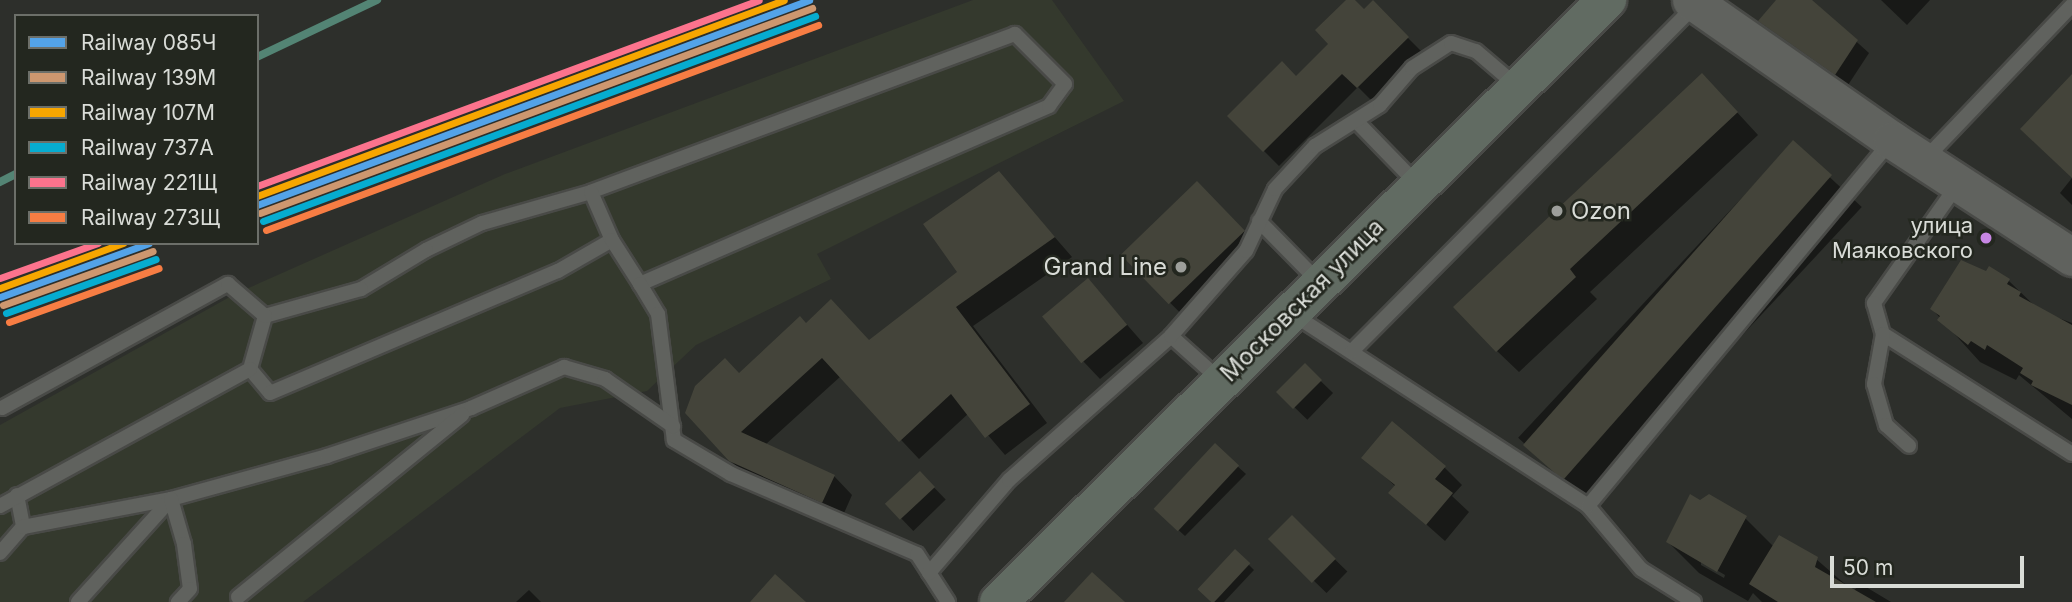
<!DOCTYPE html>
<html>
<head>
<meta charset="utf-8">
<style>
  body { margin:0 }
  #map { position:relative; width:2072px; height:602px; overflow:hidden; background:#2d2f2b; font-family:Inter,sans-serif }
  div>[style] { position:absolute }
  .built>* { inset:0; background:#34392d }
  .shadow>* { inset:0; background:#0007; transform-origin:0 0 }
  .stream>* { height:8px; margin:-4px; padding:0 4px; transform-origin:4px; border-radius:4px; background:#538474 }
  .building>* { inset:0; background:#44443a; transform-origin:0 0 }
  .roads { filter:drop-shadow(2px 0 #494a47) drop-shadow(-2px 0 #494a47) drop-shadow(0 2px #494a47) drop-shadow(0 -2px #494a47) }
  .service>* { height:14px; margin:-7px; padding:0 7px; transform-origin:7px; border-radius:7px; background:#60625e }
  .tertiary>* { height:37px; margin:-18.5px; padding:0 18.5px; transform-origin:18.5px; border-radius:18.5px; background:#60625e }
  .primary>* { height:38px; margin:-19px; padding:0 19px; transform-origin:19px; border-radius:19px; background:#616b62 }
  .rail-1>* { height:7px; margin:-3.5px; padding:0 3.5px; transform-origin:3.5px; border-radius:3.5px; background:#53a3e8 }
  .rail-2>* { height:7px; margin:-3.5px; padding:0 3.5px; transform-origin:3.5px; border-radius:3.5px; background:#cd976f }
  .rail-3>* { height:7px; margin:-3.5px; padding:0 3.5px; transform-origin:3.5px; border-radius:3.5px; background:#f7a600 }
  .rail-4>* { height:7px; margin:-3.5px; padding:0 3.5px; transform-origin:3.5px; border-radius:3.5px; background:#06acd0 }
  .rail-5>* { height:7px; margin:-3.5px; padding:0 3.5px; transform-origin:3.5px; border-radius:3.5px; background:#fc738d }
  .rail-6>* { height:7px; margin:-3.5px; padding:0 3.5px; transform-origin:3.5px; border-radius:3.5px; background:#f77d43 }
  .dots>* { width:19px; height:19px; translate:-50% -50%; box-sizing:border-box; border:4px solid #23271f; border-radius:50% }
  span { translate:-50% -50%; white-space:nowrap; text-align:center; line-height:1.15; -webkit-text-stroke:5px #23271f; paint-order:stroke }
  .bus-label { font-size:22px; color:#d9dcd7 }
  .right { translate:-100% -50%; text-align:right }
  .poi-label { font-size:24px; color:#d9dcd7 }
  .left { translate:0 -50%; text-align:left }
  .street-label { font-size:24px; color:#d9dcd7 }
  .legend { position:absolute; left:14px; top:14px; width:245px; height:231px; box-sizing:border-box; background:#23271f; border:2px solid #6c6f69; margin:0; padding:9px 12px; list-style:none; font-size:21px; color:#d9dcd7 }
  .legend li { display:flex; align-items:center; gap:14px; height:35px }
  .legend b { width:35px; border:2px solid #6c6f69 }
  .scale { position:absolute; left:1830px; top:556px; width:194px; height:32px; box-sizing:border-box; border:4px solid #d9dcd7; border-top:0; padding-left:9px; font-size:21px; line-height:24px; white-space:nowrap; color:#d9dcd7; -webkit-text-stroke:5px #23271f; paint-order:stroke }
</style>
</head>
<body>
<div id="map">
  <div class="built">
    <div style="clip-path:polygon(973px 0,1052px 0,1124px 101px,817px 254px,831px 279px,696px 345px,647px 391px,560px 408px,303px 602px,0 602px,0 425px,235px 294px,505px 174px)"></div>
  </div>
  <div class="shadow">
    <div style="clip-path:polygon(1348px 0,1364px 11px,1373px 3px,1423px 53px,1373px 102px,1358px 87px,1279px 166px,1229px 116px,1296px 78px,1331px 44px)"></div>
    <div style="clip-path:polygon(1778px 0,1810px 0,1869px 53px,1848px 85px,1760px 21px)"></div>
    <div style="clip-path:polygon(1881px 0,1930px 0,1907px 25px)"></div>
    <div style="clip-path:polygon(1723px 97px,1758px 135px,1590px 292px,1597px 299px,1519px 372px,1497px 351px)"></div>
    <div style="left:1793px;top:143px;width:94px;height:403px;rotate:43deg"></div>
    <div style="clip-path:polygon(999px 173px,1072px 257px,973px 326px,1047px 423px,1005px 455px,969px 413px,919px 459px,841px 376px,765px 445px,834px 476px,852px 495px,841px 520px,750px 480px,730px 460px,739px 374px,806px 325px,869px 342px,960px 272px)"></div>
    <div style="clip-path:polygon(2072px 178px,2072px 205px,2060px 193px)"></div>
    <div style="left:1197px;top:184px;width:83px;height:103px;rotate:45deg"></div>
    <div style="clip-path:polygon(1088px 280px,1143px 343px,1100px 379px,1083px 361px)"></div>
    <div style="clip-path:polygon(2009px 281px,2040px 311px,2072px 323px,2072px 419px,2019px 375px,2016px 380px,1980px 362px,1932px 309px)"></div>
    <div style="left:1305px;top:366px;width:39px;height:37px;rotate:44deg"></div>
    <div style="clip-path:polygon(1215px 446px,1246px 474px,1185px 536px,1163px 516px)"></div>
    <div style="clip-path:polygon(1364px 457px,1445px 468px,1462px 485px,1452px 496px,1469px 512px,1445px 541px,1391px 493px,1396px 487px)"></div>
    <div style="left:920px;top:473px;width:37px;height:45px;rotate:46deg"></div>
    <div style="left:1292px;top:518px;width:77px;height:30px;rotate:44deg"></div>
    <div style="clip-path:polygon(evenodd,1745px 518px,1774px 547px,1816px 559px,1853px 591px,1861px 584px,1891px 602px,1762px 602px,1753px 593px,1748px 601px,1699px 573px,1668px 542px,1745px 518px,1701px 561px,1725px 575px,1724px 578px,1701px 565px,1701px 561px)"></div>
    <div style="clip-path:polygon(1235px 551px,1254px 570px,1224px 602px,1213px 602px,1200px 589px)"></div>
    <div style="clip-path:polygon(529px 590px,541px 602px,516px 602px)"></div>
  </div>
  <div class="stream">
    <div style="left:257px;top:57px;width:133px;rotate:-25.4deg"></div>
    <div style="left:0;top:182px;width:18px;rotate:-27deg"></div>
  </div>
  <div class="building">
    <div style="clip-path:polygon(1346px 0,1355px 0,1364px 9px,1373px 0,1409px 37px,1357px 88px,1342px 74px,1263px 152px,1227px 116px,1282px 61px,1296px 76px,1328px 44px,1315px 30px)"></div>
    <div style="clip-path:polygon(1776px 0,1812px 0,1858px 40px,1835px 75px,1758px 21px)"></div>
    <div style="clip-path:polygon(1702px 73px,1738px 112px,1570px 269px,1576px 277px,1496px 352px,1453px 307px)"></div>
    <div style="clip-path:polygon(2072px 74px,2072px 178px,2020px 129px)"></div>
    <div style="clip-path:polygon(1793px 140px,1832px 175px,1564px 479px,1556px 474px,1523px 445px)"></div>
    <div style="clip-path:polygon(999px 171px,1055px 237px,956px 307px,1030px 404px,985px 438px,951px 394px,899px 442px,822px 358px,741px 432px,835px 475px,822px 503px,729px 461px,685px 413px,695px 386px,725px 358px,739px 373px,800px 316px,806px 323px,831px 299px,869px 340px,957px 272px,923px 224px)"></div>
    <div style="left:1197px;top:181px;width:69px;height:106px;rotate:46deg"></div>
    <div style="clip-path:polygon(1961px 260px,1986px 271px,1989px 266px,2010px 279px,2007px 284px,2021px 292px,2019px 296px,2072px 325px,2072px 405px,2031px 385px,2033px 381px,2020px 373px,2023px 368px,1987px 345px,1985px 350px,1971px 341px,1968px 345px,1937px 320px,1940px 316px,1930px 309px)"></div>
    <div style="left:1088px;top:278px;width:61px;height:60px;rotate:50deg"></div>
    <div style="left:1305px;top:363px;width:24px;height:41px;rotate:45deg"></div>
    <div style="clip-path:polygon(1392px 421px,1446px 466px,1435px 479px,1453px 493px,1426px 525px,1388px 493px,1395px 485px,1361px 458px)"></div>
    <div style="left:1215px;top:443px;width:33px;height:90px;rotate:43deg"></div>
    <div style="left:920px;top:471px;width:22px;height:48px;rotate:47deg"></div>
    <div style="clip-path:polygon(1690px 494px,1700px 500px,1709px 494px,1747px 516px,1717px 572px,1666px 542px)"></div>
    <div style="left:1292px;top:515px;width:62px;height:34px;rotate:45deg"></div>
    <div style="clip-path:polygon(1779px 535px,1818px 557px,1815px 567px,1876px 602px,1778px 602px,1749px 584px)"></div>
    <div style="left:1235px;top:549px;width:21px;height:55px;rotate:43deg"></div>
    <div style="clip-path:polygon(1092px 572px,1125px 602px,1064px 602px)"></div>
    <div style="clip-path:polygon(775px 574px,806px 602px,750px 602px)"></div>
  </div>
  <div class="roads">
    <div class="service">
      <div style="left:1356px;top:121px;width:89px;rotate:45.9deg"></div>
      <div style="left:1924px;top:160px;width:214px;rotate:-46.3deg"></div>
      <div style="left:1958px;top:184px;width:146px;rotate:125.2deg"></div>
      <div style="left:1874px;top:303px;width:32px;rotate:74deg"></div>
      <div style="left:1883px;top:334px;width:224px;rotate:32.4deg"></div>
      <div style="left:591px;top:192px;width:113px;rotate:164.1deg"></div>
      <div style="left:482px;top:223px;width:62px;rotate:154.3deg"></div>
      <div style="left:426px;top:250px;width:76px;rotate:149deg"></div>
      <div style="left:361px;top:289px;width:100px;rotate:164.3deg"></div>
      <div style="left:265px;top:316px;width:55px;rotate:105.8deg"></div>
      <div style="left:250px;top:369px;width:31px;rotate:50deg"></div>
      <div style="left:270px;top:393px;width:313px;rotate:-23deg"></div>
      <div style="left:558px;top:271px;width:62px;rotate:-29.9deg"></div>
      <div style="left:1259px;top:221px;width:86px;rotate:45.5deg"></div>
      <div style="left:640px;top:284px;width:446px;rotate:-23.5deg"></div>
      <div style="left:1049px;top:106px;width:27px;rotate:-54deg"></div>
      <div style="left:1065px;top:84px;width:71px;rotate:-135deg"></div>
      <div style="left:1015px;top:34px;width:452px;rotate:159.6deg"></div>
      <div style="left:591px;top:192px;width:52px;rotate:66.4deg"></div>
      <div style="left:612px;top:240px;width:52px;rotate:57.5deg"></div>
      <div style="left:640px;top:284px;width:35px;rotate:59deg"></div>
      <div style="left:658px;top:314px;width:127px;rotate:82.8deg"></div>
      <div style="left:674px;top:440px;width:66px;rotate:30.8deg"></div>
      <div style="left:731px;top:474px;width:202px;rotate:23.3deg"></div>
      <div style="left:917px;top:554px;width:57px;rotate:57.1deg"></div>
      <div style="left:1294px;top:315px;width:351px;rotate:33deg"></div>
      <div style="left:1883px;top:334px;width:51px;rotate:100.2deg"></div>
      <div style="left:1874px;top:384px;width:43px;rotate:73.7deg"></div>
      <div style="left:1886px;top:425px;width:31px;rotate:42deg"></div>
      <div style="left:1171px;top:336px;width:66px;rotate:41.9deg"></div>
      <div style="left:1352px;top:351px;width:486px;rotate:-45.2deg"></div>
      <div style="left:2px;top:408px;width:258px;rotate:-28.8deg"></div>
      <div style="left:228px;top:284px;width:49px;rotate:40.9deg"></div>
      <div style="left:17px;top:495px;width:33px;rotate:79deg"></div>
      <div style="left:0;top:506px;width:285px;rotate:-28.7deg"></div>
      <div style="left:0;top:553px;width:35px;rotate:-49deg"></div>
      <div style="left:23px;top:527px;width:151px;rotate:-10.7deg"></div>
      <div style="left:171px;top:499px;width:162px;rotate:-15.4deg"></div>
      <div style="left:327px;top:456px;width:152px;rotate:-18.4deg"></div>
      <div style="left:471px;top:408px;width:102px;rotate:-23.8deg"></div>
      <div style="left:564px;top:367px;width:43px;rotate:16.3deg"></div>
      <div style="left:605px;top:379px;width:83px;rotate:34.7deg"></div>
      <div style="left:929px;top:573px;width:123px;rotate:-49.3deg"></div>
      <div style="left:1009px;top:480px;width:217px;rotate:-41.6deg"></div>
      <div style="left:1171px;top:336px;width:113px;rotate:-48.6deg"></div>
      <div style="left:1246px;top:251px;width:68px;rotate:-64.9deg"></div>
      <div style="left:1275px;top:189px;width:59px;rotate:-47.1deg"></div>
      <div style="left:1315px;top:146px;width:77px;rotate:-32.2deg"></div>
      <div style="left:1380px;top:105px;width:49px;rotate:-49.1deg"></div>
      <div style="left:1412px;top:68px;width:46px;rotate:-32.7deg"></div>
      <div style="left:1451px;top:43px;width:26px;rotate:18deg"></div>
      <div style="left:1476px;top:51px;width:54px;rotate:40.5deg"></div>
      <div style="left:238px;top:597px;width:289px;rotate:-39.1deg"></div>
      <div style="left:78px;top:602px;width:139px;rotate:-47.9deg"></div>
      <div style="left:171px;top:499px;width:47px;rotate:73.9deg"></div>
      <div style="left:184px;top:544px;width:45px;rotate:82.4deg"></div>
      <div style="left:190px;top:589px;width:18px;rotate:133deg"></div>
      <div style="left:1694px;top:602px;width:62px;rotate:-148.1deg"></div>
      <div style="left:1641px;top:569px;width:82px;rotate:-130.1deg"></div>
      <div style="left:1588px;top:506px;width:476px;rotate:-50.3deg"></div>
    </div>
    <div class="tertiary">
      <div style="left:1691px;top:0;width:245px;rotate:34.9deg"></div>
      <div style="left:1892px;top:140px;width:215px;rotate:33deg"></div>
    </div>
    <div class="primary">
      <div style="left:999px;top:602px;width:856px;rotate:-44.72deg"></div>
    </div>
  </div>
  <div class="rail-1">
    <div style="left:257px;top:205px;width:589px;rotate:-20.37deg"></div>
    <div style="left:0;top:297px;width:158px;rotate:-19.9deg"></div>
  </div>
  <div class="rail-2">
    <div style="left:260px;top:213px;width:589px;rotate:-20.37deg"></div>
    <div style="left:3px;top:305px;width:159px;rotate:-19.8deg"></div>
  </div>
  <div class="rail-3">
    <div style="left:257px;top:196px;width:562px;rotate:-20.4deg"></div>
    <div style="left:0;top:288px;width:131px;rotate:-20.1deg"></div>
  </div>
  <div class="rail-4">
    <div style="left:263px;top:221px;width:589px;rotate:-20.37deg"></div>
    <div style="left:6px;top:313px;width:159px;rotate:-19.8deg"></div>
  </div>
  <div class="rail-5">
    <div style="left:257px;top:186px;width:535px;rotate:-20.33deg"></div>
    <div style="left:0;top:278px;width:104px;rotate:-19.7deg"></div>
  </div>
  <div class="rail-6">
    <div style="left:266px;top:230px;width:589px;rotate:-20.37deg"></div>
    <div style="left:9px;top:322px;width:159px;rotate:-19.8deg"></div>
  </div>
  <div class="dots">
    <div style="left:1557px;top:211px;background:#9d9f9b"></div>
    <div style="left:1986px;top:238px;background:#c787e3"></div>
    <div style="left:1181px;top:267px;background:#9d9f9b"></div>
  </div>
  <div class="bus-label">
    <span class="right" style="left:1973px;top:238px">улица<br>Маяковского</span>
  </div>
  <div class="poi-label">
    <span class="left" style="left:1571px;top:211px">Ozon</span>
    <span class="right" style="left:1167px;top:267px">Grand Line</span>
  </div>
  <div class="street-label">
    <span style="left:1302px;top:300px;rotate:-45deg">Московская улица</span>
  </div>
  <ul class="legend">
  <li><b style="height:9px;background:#53a3e8"></b>Railway 085Ч</li>
  <li><b style="height:9px;background:#cd976f"></b>Railway 139М</li>
  <li><b style="height:9px;background:#f7a600"></b>Railway 107М</li>
  <li><b style="height:9px;background:#06acd0"></b>Railway 737А</li>
  <li><b style="height:9px;background:#fc738d"></b>Railway 221Щ</li>
  <li><b style="height:9px;background:#f77d43"></b>Railway 273Щ</li>
  </ul>
  <div class="scale">50 m</div>
</div>
</body>
</html>
